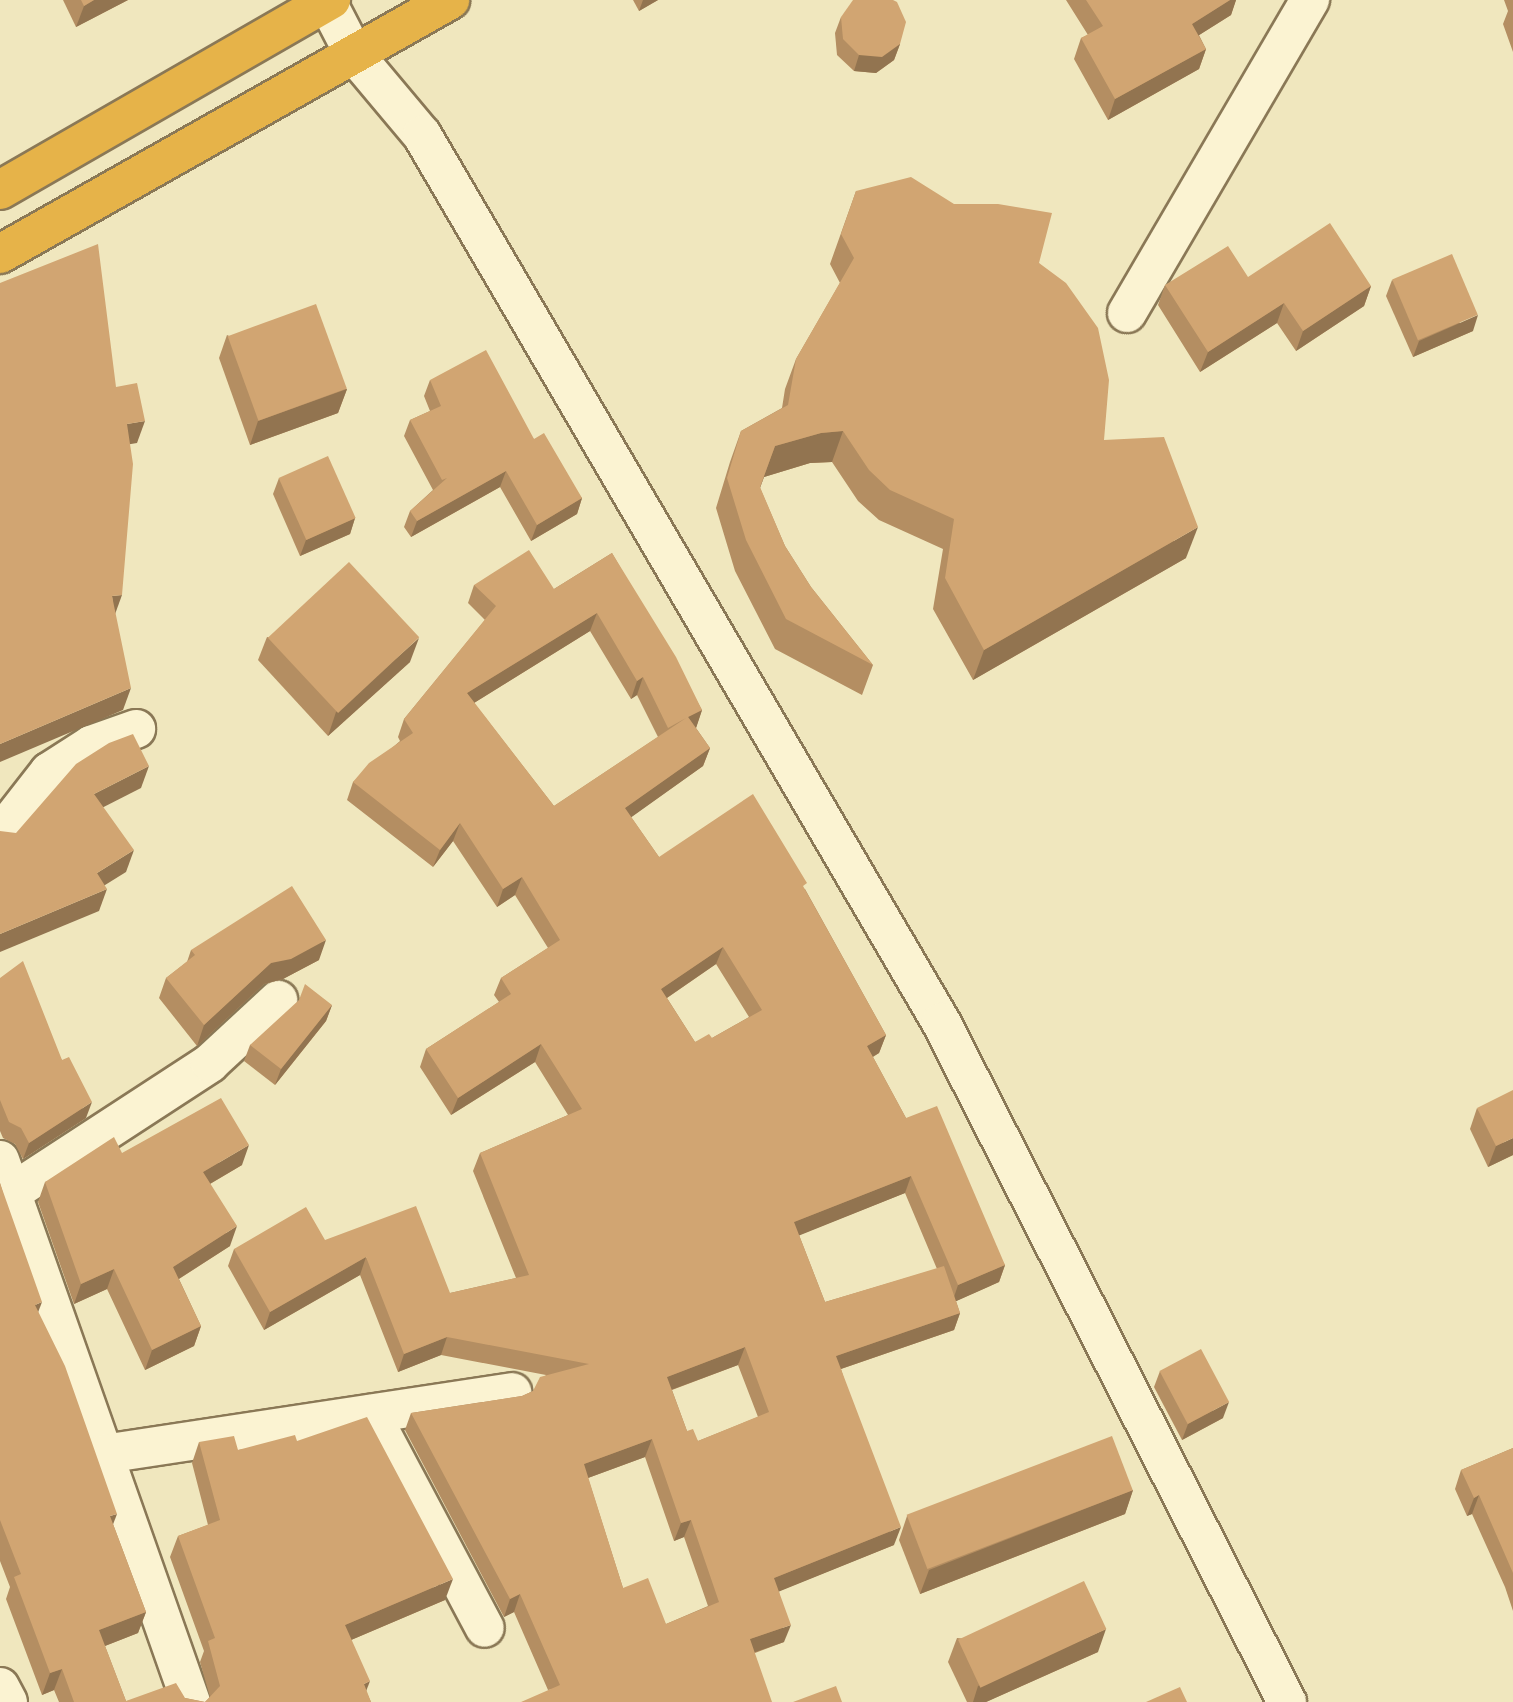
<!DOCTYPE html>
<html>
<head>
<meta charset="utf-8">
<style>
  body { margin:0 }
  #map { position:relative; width:1513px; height:1702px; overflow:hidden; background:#f0e7be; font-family:Georgia,serif }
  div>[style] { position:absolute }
  .roads { filter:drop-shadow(2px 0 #8a7856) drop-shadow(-2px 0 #8a7856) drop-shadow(0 2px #8a7856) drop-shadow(0 -2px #8a7856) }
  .minor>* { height:38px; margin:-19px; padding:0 19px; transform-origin:19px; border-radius:19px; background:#fbf3d2 }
  .highway>* { height:38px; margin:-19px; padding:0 19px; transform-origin:19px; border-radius:19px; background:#e6b349 }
  .wall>* { inset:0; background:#b48e62 }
  .shaded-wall>* { inset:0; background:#927450 }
  .building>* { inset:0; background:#d1a572; transform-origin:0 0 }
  span { translate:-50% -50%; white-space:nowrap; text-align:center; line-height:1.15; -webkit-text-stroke:7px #f7f0ce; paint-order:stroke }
</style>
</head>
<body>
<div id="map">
  <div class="roads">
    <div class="minor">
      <div style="left:326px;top:0;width:61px;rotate:62.6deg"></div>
      <div style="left:354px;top:54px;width:106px;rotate:50deg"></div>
      <div style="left:422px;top:135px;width:1028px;rotate:59.67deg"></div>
      <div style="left:941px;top:1022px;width:763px;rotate:63.03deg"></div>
      <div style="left:1127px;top:313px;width:363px;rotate:-59.7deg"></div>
      <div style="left:0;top:835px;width:80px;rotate:-52.1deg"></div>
      <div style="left:49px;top:772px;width:50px;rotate:-32.7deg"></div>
      <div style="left:91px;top:745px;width:48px;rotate:-19.6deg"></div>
      <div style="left:0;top:1160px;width:575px;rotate:70.59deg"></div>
      <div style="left:14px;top:1191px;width:234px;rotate:-33.1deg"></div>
      <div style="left:210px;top:1063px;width:93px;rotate:-42.8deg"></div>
      <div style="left:371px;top:1414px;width:242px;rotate:62deg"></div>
      <div style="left:104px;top:1454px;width:413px;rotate:-8.6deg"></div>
      <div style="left:0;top:1687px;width:17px;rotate:62deg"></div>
    </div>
    <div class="highway">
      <div style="left:0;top:190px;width:382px;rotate:-29.9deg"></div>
      <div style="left:0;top:254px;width:517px;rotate:-29.44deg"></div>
    </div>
  </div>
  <div class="wall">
    <div style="clip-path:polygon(63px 0,128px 0,76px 27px)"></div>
    <div style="clip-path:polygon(633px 0,658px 0,639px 11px)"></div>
    <div style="clip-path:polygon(1066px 0,1236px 0,1231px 15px,1199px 35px,1206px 49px,1199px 69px,1108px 120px,1074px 59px,1081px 38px,1088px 35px)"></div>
    <div style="clip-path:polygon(1504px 0,1513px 0,1513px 52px,1503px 24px,1508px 11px)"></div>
    <div style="clip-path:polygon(841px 17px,900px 44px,894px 60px,876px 73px,854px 71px,837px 55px,835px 33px)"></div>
    <div style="clip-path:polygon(856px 191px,1039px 263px,1104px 440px,1186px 558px,973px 680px,933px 609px,943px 549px,879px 520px,858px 501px,832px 462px,810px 463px,764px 477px,760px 488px,785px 546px,811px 587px,873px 665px,862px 695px,775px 649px,735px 571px,716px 508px,730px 462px,741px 431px,782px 408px,785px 389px,796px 359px,840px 283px,830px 264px)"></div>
    <div style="clip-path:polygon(1248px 277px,1371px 286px,1364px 306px,1296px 351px,1277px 323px,1200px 372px,1158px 305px,1165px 285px)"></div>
    <div style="clip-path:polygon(1392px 280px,1473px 331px,1413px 357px,1386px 296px)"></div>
    <div style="clip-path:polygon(227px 335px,347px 389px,338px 413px,250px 445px,219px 358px)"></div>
    <div style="clip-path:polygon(430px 380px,534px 439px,582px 498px,577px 514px,531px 541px,500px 487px,411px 537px,404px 527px,410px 511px,433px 490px,404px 436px,410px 420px,430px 411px,424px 396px)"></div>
    <div style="clip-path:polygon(279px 478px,355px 518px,350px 534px,300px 556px,273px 494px)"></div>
    <div style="clip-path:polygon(evenodd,612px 553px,702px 710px,696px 728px,710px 748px,703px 766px,631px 817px,659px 857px,805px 889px,886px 1035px,879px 1053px,873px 1057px,906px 1118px,1005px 1265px,999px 1282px,956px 1301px,960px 1313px,954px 1330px,841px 1369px,894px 1545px,779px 1591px,784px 1642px,755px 1653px,548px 1690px,514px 1612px,504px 1617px,405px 1430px,411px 1413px,522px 1396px,533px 1391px,546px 1375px,441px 1355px,398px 1372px,360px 1275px,264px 1330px,228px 1266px,234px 1249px,325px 1240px,450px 1293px,516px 1278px,473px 1171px,480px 1153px,568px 1115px,535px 1062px,451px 1115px,420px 1067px,426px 1049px,499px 1002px,494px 995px,501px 978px,548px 948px,515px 895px,497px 907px,453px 841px,433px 867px,347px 800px,353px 782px,400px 741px,398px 737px,404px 719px,485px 620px,468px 603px,474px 585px,554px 589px,612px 553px,590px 631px,631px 699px,637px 695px,658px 737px,554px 806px,474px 703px,590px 631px,612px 553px,716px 964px,749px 1017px,712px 1038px,695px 1042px,667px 998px,716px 964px,612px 553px,905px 1193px,937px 1269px,825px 1302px,799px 1235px,905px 1193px,612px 553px,738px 1365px,758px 1417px,698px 1441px,687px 1431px,672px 1390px,738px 1365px,612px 553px,645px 1457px,674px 1541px,684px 1537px,708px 1606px,666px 1624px,623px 1588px,588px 1478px,645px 1457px)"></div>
    <div style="clip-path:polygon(267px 637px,410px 662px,328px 736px,258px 660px)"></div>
    <div style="clip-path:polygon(191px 950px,319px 960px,283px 979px,264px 984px,197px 1046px,159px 998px,166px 978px,187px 962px)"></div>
    <div style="clip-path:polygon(0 978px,62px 1060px,86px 1118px,23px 1159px,15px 1144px,3px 1138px,0 1131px)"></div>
    <div style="clip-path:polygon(332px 1005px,326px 1021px,275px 1085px,244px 1061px,250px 1045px)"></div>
    <div style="clip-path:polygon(1477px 1108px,1513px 1155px,1488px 1167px,1470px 1129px)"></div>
    <div style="clip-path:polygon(122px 1153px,242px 1165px,210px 1184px,230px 1246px,179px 1279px,201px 1326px,194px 1346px,145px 1370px,107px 1289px,74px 1304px,38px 1202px,45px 1182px)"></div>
    <div style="clip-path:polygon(0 1183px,38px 1312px,113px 1524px,146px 1612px,138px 1633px,105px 1646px,126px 1701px,185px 1698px,205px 1702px,210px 1697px,200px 1662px,204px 1651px,170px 1557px,178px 1536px,208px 1525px,192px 1463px,199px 1442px,238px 1450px,297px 1441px,445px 1600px,351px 1640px,366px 1691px,371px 1702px,59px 1702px,54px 1690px,42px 1695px,6px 1599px,10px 1587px,0 1561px)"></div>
    <div style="clip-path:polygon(1160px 1371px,1223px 1418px,1182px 1440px,1154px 1387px)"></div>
    <div style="clip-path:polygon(1513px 1448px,1513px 1611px,1505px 1587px,1472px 1514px,1467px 1516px,1455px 1489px,1461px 1470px)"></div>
    <div style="clip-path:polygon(1133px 1490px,1125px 1514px,920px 1594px,899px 1540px,907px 1516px)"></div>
    <div style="clip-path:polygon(957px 1638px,1098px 1652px,986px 1702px,967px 1702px,948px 1662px)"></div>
  </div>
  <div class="shaded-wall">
    <div style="clip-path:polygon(94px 0,128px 0,76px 27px,84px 6px)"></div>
    <div style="clip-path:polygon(643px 0,658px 0,639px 11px)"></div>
    <div style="clip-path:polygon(1230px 0,1236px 0,1231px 15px,1185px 44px,1192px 24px)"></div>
    <div style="clip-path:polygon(900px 44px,894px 60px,876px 73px,854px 71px,859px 55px)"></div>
    <div style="clip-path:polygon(1206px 49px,1199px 69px,1108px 120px,1115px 99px)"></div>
    <div style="clip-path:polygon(1371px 286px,1364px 306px,1296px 351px,1303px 331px)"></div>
    <div style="clip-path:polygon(1284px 303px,1277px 323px,1200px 372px,1208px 352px)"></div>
    <div style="clip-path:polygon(1478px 315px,1473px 331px,1413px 357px,1419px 341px)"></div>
    <div style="clip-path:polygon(347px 389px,338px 413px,250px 445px,258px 421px)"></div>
    <div style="clip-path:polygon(145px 421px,137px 443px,119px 446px,127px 424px)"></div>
    <div style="clip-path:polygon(843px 431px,832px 462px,810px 463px,764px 477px,749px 517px,775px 446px,821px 433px)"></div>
    <div style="clip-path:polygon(506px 471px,500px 487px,411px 537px,417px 521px)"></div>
    <div style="clip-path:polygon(582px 498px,577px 514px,531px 541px,537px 525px)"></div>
    <div style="clip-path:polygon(355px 518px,350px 534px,300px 556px,306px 540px)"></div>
    <div style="clip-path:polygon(1198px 527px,1186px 558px,973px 680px,984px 650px)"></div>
    <div style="clip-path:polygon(122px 595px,114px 617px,112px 596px)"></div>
    <div style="clip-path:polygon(597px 613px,590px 631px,461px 711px,467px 693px)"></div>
    <div style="clip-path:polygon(419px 638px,410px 662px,328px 736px,336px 712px)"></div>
    <div style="clip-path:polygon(643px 677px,637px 695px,631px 699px,637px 681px)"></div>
    <div style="clip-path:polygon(131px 688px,123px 710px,0 762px,0 744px)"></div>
    <div style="clip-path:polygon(702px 710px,696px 728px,688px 717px)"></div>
    <div style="clip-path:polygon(710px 748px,703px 766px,619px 826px,625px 808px)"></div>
    <div style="clip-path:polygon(149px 766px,141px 788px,86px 816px,94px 794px)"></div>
    <div style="clip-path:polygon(460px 823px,453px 841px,433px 867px,440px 850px)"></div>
    <div style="clip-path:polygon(134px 850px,126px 872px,89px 895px,97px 873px)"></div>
    <div style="clip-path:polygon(522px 877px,515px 895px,497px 907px,503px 889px)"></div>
    <div style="clip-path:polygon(107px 889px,99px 911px,0 952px,0 934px)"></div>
    <div style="clip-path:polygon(326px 940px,319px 960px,283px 979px,264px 984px,197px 1046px,204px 1025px,271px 963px)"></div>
    <div style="clip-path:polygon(723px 947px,716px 964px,655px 1006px,661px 989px)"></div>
    <div style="clip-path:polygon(332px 1005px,326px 1021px,275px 1085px,281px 1069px)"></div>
    <div style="clip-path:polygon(886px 1035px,879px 1053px,860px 1064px,867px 1046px)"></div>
    <div style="clip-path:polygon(541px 1044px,535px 1062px,451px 1115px,458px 1098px)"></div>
    <div style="clip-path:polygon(92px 1102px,86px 1118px,23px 1159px,29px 1143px)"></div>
    <div style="clip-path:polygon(1513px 1138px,1513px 1155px,1488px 1167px,1496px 1146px)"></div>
    <div style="clip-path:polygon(249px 1145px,242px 1165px,196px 1192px,203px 1172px)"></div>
    <div style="clip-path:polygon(911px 1176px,905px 1193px,788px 1240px,794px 1222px)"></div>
    <div style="clip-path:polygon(237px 1226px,230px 1246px,166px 1287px,173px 1267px)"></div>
    <div style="clip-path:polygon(366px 1257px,360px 1275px,264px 1330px,270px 1312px)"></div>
    <div style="clip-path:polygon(1005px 1265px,999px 1282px,952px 1303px,958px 1285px)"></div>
    <div style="clip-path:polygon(114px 1269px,107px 1289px,74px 1304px,81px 1284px)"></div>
    <div style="clip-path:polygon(42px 1302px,34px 1323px,35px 1305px)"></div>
    <div style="clip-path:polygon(960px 1313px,954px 1330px,829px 1373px,836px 1356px)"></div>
    <div style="clip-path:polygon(201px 1326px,194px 1346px,145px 1370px,152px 1350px)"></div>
    <div style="clip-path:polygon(447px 1337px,441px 1355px,398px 1372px,404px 1354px)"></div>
    <div style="clip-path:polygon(745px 1347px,738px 1365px,660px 1394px,667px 1377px)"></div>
    <div style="clip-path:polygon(1229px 1402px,1223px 1418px,1182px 1440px,1188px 1424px)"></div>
    <div style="clip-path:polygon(652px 1439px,645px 1457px,577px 1482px,584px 1464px)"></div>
    <div style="clip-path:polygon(1133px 1490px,1125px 1514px,920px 1594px,929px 1570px)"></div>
    <div style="clip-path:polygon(1479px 1495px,1472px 1514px,1467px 1516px,1474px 1498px)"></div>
    <div style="clip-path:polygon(117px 1514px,109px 1535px,110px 1516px)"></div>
    <div style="clip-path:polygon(691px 1520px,684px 1537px,674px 1541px,681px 1523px)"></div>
    <div style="clip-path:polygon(901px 1527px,894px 1545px,768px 1596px,774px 1578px)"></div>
    <div style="clip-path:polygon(453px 1579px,445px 1600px,337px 1646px,345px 1625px)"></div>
    <div style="clip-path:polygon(520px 1594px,514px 1612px,504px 1617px,510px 1599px)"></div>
    <div style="clip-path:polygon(146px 1612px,138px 1633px,92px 1651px,99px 1630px)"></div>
    <div style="clip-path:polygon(791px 1625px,784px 1642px,744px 1656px,750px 1639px)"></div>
    <div style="clip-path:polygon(1106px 1629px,1098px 1652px,986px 1702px,973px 1702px,978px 1686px)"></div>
    <div style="clip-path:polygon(62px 1669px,54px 1690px,42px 1695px,50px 1673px)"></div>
    <div style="clip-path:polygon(370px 1681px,362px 1702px,364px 1684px)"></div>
  </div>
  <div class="building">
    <div style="clip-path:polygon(81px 0,94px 0,84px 6px)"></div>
    <div style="clip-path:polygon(853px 0,893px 0,897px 2px,906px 22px,900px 44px,882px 57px,859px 55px,843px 39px,841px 17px)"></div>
    <div style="clip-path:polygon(1086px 0,1230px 0,1192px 24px,1206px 49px,1115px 99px,1081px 38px,1103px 26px)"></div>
    <div style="clip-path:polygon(911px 177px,954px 204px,998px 204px,1052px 213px,1039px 263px,1066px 283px,1098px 328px,1109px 380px,1104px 440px,1164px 437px,1198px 527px,984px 650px,945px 578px,954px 519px,890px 490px,869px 470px,843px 431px,821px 433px,775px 446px,760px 487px,785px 546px,811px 587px,873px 665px,786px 619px,746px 540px,727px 478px,741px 431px,788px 405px,796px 359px,854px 258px,841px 234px,856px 191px)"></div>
    <div style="clip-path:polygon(1330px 223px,1371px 286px,1303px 331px,1284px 303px,1208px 352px,1165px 285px,1228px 246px,1248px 277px)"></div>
    <div style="clip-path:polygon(98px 244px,116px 387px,137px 383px,145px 421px,127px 424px,133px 464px,122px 595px,112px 596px,131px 688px,0 744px,0 283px)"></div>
    <div style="left:1452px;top:254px;width:66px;height:65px;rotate:67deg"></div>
    <div style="left:316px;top:304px;width:90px;height:94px;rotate:70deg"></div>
    <div style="clip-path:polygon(486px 350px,534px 439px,544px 433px,582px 498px,537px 525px,506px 471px,417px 521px,410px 511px,447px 478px,442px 480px,410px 420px,441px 406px,430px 380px)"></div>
    <div style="left:328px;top:456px;width:68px;height:54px;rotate:66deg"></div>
    <div style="clip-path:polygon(evenodd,529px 550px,554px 589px,612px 553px,676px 657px,702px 710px,688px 717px,710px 748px,625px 808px,659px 857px,753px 794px,807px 883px,803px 886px,886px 1035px,867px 1046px,906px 1118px,937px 1106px,1005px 1265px,958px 1285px,911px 1176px,794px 1222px,825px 1302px,944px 1266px,960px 1313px,836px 1356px,901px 1527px,774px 1578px,791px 1625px,750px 1639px,772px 1702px,521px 1702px,560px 1685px,520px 1594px,510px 1599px,411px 1413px,522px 1396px,533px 1391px,540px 1377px,589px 1364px,447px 1337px,404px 1354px,366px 1257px,270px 1312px,234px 1249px,306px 1207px,325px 1240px,416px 1206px,450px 1293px,529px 1275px,480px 1153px,582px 1109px,541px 1044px,458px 1098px,426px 1049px,511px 994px,501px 978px,560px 940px,522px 877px,503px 889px,460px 823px,440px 850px,353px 782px,369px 763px,413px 733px,404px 719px,496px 606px,474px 585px,529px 550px,597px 613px,637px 681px,643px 677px,668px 728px,686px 718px,554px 806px,467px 693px,597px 613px,529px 550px,723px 947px,762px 1010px,712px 1038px,709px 1034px,695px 1042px,661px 989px,723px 947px,529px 550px,745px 1347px,769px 1412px,698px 1441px,693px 1429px,687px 1431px,667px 1377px,745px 1347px,529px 550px,652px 1439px,681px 1523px,691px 1520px,719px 1602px,666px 1624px,648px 1578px,623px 1588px,584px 1464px,652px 1439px)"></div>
    <div style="left:349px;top:562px;width:103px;height:111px;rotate:47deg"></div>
    <div style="clip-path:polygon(133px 734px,149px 766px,94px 794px,134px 850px,97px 873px,107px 889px,0 934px,0 831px,16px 833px,76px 764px,109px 743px)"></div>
    <div style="clip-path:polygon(292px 886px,326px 940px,291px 959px,271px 963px,204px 1025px,166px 978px,195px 955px,191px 950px)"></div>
    <div style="clip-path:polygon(23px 961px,62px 1060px,69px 1057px,92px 1102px,29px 1143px,21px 1128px,9px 1122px,0 1100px,0 978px)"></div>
    <div style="clip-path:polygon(305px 984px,332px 1005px,281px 1069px,250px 1045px,299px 1000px)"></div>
    <div style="clip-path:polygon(1513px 1090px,1513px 1138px,1496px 1146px,1477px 1108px)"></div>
    <div style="clip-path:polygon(221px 1098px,249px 1145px,203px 1172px,237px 1226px,173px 1267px,201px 1326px,152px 1350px,114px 1269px,81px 1284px,45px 1182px,114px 1137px,122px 1153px)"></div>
    <div style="clip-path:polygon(0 1183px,42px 1302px,35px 1305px,65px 1366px,117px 1514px,110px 1516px,146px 1612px,99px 1630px,126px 1701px,176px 1683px,185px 1698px,205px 1702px,220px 1686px,208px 1641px,215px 1638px,178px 1536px,220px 1520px,199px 1442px,234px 1436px,238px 1450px,295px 1435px,297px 1441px,367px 1417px,453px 1579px,345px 1625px,370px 1681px,364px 1684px,371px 1702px,74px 1702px,62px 1669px,50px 1673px,14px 1577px,21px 1574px,0 1520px)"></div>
    <div style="left:1201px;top:1349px;width:60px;height:47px;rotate:62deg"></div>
    <div style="left:1112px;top:1436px;width:58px;height:220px;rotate:69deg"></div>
    <div style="clip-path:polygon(1513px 1448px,1513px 1573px,1479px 1495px,1474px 1498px,1461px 1470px)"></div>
    <div style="left:1084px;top:1581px;width:53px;height:139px;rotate:65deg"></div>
    <div style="clip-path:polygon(836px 1686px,842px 1702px,793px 1702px)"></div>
    <div style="clip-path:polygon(1180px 1687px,1187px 1702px,1146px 1702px)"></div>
  </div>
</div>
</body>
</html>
